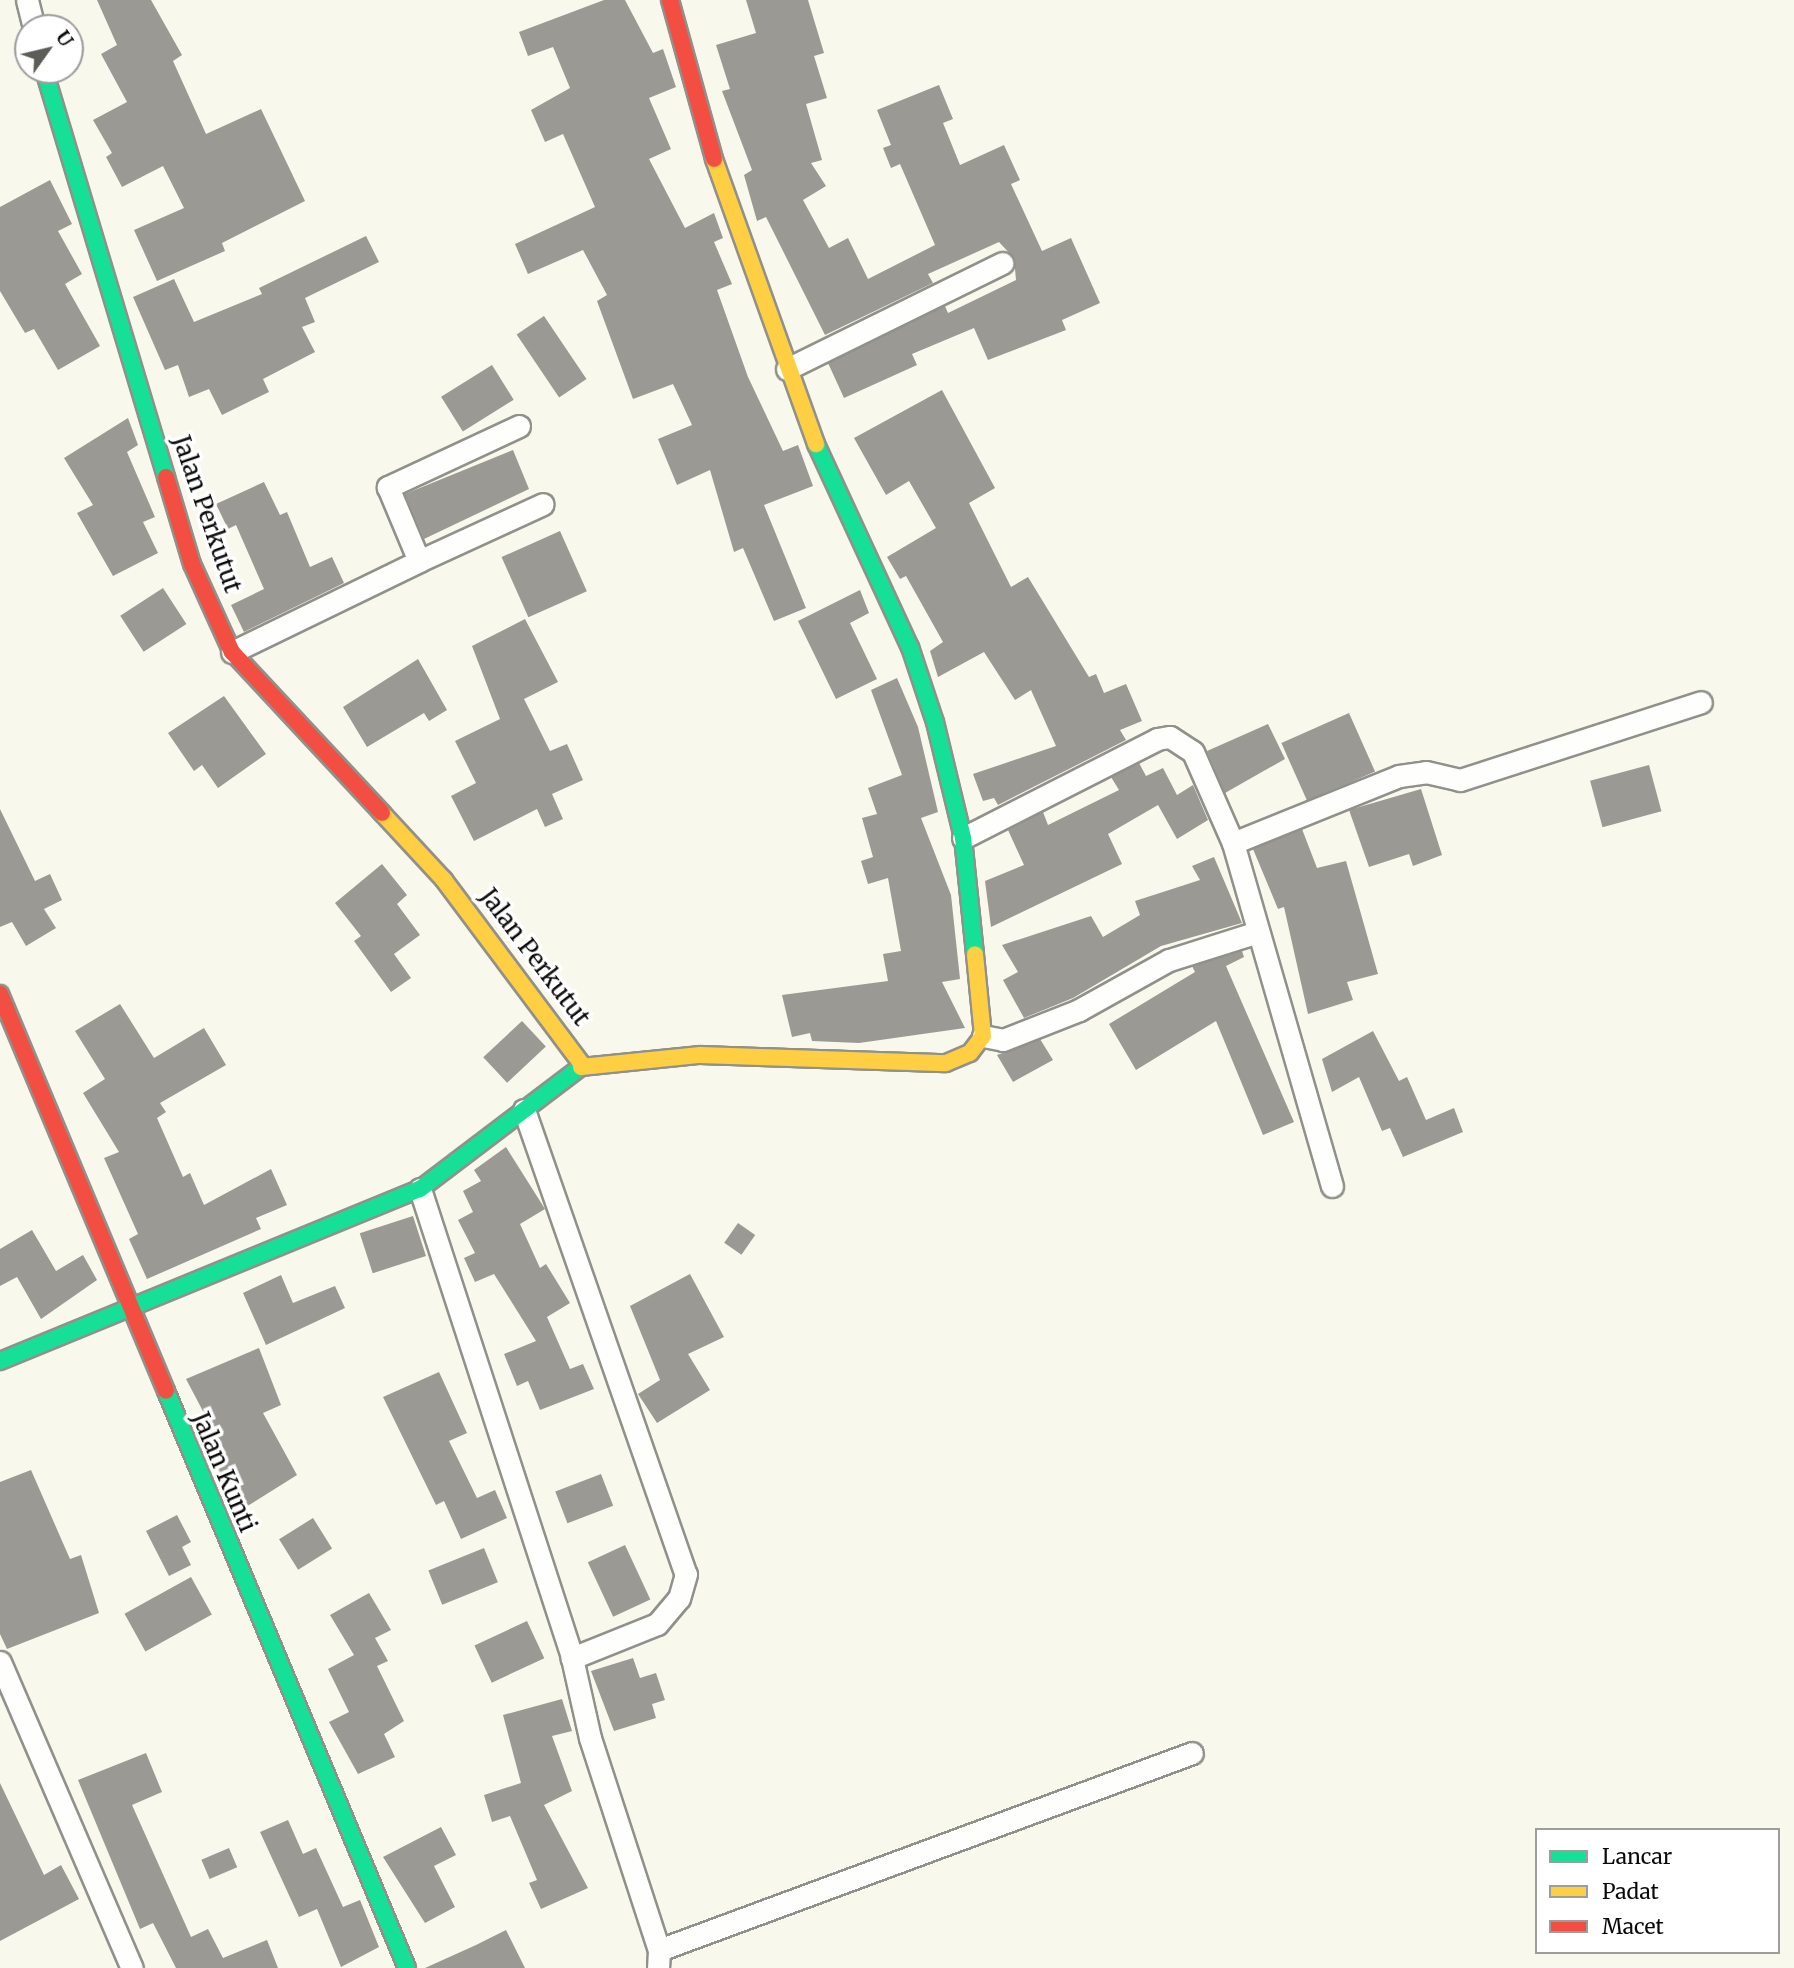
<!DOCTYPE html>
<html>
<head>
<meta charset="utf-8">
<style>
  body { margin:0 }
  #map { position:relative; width:1794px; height:1968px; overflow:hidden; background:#f9f8ec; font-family:Merriweather,serif }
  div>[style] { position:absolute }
  .building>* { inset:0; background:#9b9993; transform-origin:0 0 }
  .roads { filter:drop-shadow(2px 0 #91918b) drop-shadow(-2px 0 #91918b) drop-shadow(0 2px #91918b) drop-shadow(0 -2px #91918b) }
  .street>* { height:21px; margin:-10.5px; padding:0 10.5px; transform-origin:10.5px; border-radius:10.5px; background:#fefefc }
  .fast>* { height:16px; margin:-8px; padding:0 8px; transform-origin:8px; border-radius:8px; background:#16e098 }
  .slow>* { height:16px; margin:-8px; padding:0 8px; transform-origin:8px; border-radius:8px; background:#ffcf43 }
  .jam>* { height:16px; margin:-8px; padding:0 8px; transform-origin:8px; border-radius:8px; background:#f24e42 }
  span { translate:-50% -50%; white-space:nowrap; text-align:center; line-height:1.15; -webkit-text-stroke:7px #fff; paint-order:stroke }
  .street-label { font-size:24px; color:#090909 }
  .legend { position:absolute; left:1535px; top:1828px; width:245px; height:126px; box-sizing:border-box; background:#fff; border:2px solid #9d9d9d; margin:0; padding:9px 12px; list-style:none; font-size:21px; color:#090909 }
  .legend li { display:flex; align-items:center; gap:14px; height:35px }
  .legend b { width:35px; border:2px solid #9d9d9d }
  .north { position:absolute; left:14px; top:14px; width:70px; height:70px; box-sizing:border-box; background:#fff; border:2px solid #9d9d9d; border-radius:50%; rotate:56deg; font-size:19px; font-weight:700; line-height:28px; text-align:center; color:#090909 }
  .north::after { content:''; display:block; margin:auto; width:24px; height:32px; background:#5d5d58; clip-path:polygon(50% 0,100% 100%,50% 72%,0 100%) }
</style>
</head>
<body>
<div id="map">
  <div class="building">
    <div style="clip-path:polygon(97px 0,151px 0,182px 55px,173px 61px,206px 134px,261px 109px,305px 201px,222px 243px,225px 251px,157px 281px,134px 230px,184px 208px,163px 166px,122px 187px,106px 157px,112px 153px,93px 120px,127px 102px,101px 54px,117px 45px)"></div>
    <div style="clip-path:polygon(604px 0,625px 0,653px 53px,663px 49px,676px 87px,649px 98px,671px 149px,649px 159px,685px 228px,714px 213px,723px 238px,714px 242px,732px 284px,717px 290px,748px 377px,783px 451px,798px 445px,813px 486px,764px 505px,806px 608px,774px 621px,743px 548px,734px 552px,710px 470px,677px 485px,658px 439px,692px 425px,673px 384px,633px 399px,597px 301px,607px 295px,583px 250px,528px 274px,515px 244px,595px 207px,563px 134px,545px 142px,531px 110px,570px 88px,553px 47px,528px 56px,519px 32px)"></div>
    <div style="clip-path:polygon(746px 0,808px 0,824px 53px,814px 56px,827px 98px,806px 104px,822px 160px,811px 163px,826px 186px,803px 200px,829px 248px,848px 238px,868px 279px,935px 245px,900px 164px,891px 168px,883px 148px,891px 145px,877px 110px,939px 85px,953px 119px,943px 123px,960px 165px,1004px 145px,1020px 180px,1011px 184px,1042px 251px,1071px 238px,1100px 303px,1062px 320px,1066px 330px,988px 360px,974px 328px,912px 354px,917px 365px,844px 398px,828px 363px,945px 306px,948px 313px,1016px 280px,1014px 258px,999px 242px,928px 274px,933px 283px,825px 335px,766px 217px,757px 221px,744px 175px,752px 170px,722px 91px,730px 89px,716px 45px,756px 33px)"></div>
    <div style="clip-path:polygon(50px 180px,72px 224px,58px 231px,82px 274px,65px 284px,100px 346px,58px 370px,34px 329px,25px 333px,0 291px,0 207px)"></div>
    <div style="clip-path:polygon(366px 236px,379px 262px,305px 298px,315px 322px,302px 327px,315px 352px,263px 379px,269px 392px,222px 415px,209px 389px,189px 397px,178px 365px,165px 370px,133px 297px,174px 279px,194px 322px,262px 294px,259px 288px)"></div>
    <div style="left:544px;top:316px;width:76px;height:33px;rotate:56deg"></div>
    <div style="left:492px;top:365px;width:41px;height:60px;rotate:58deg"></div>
    <div style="clip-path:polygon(942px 390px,995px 488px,969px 503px,1011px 587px,1028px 577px,1089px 677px,1096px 674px,1104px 693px,1126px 684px,1142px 721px,1120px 730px,1126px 740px,998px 805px,994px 798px,983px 801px,973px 774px,1056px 746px,1031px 690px,1015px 700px,984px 652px,938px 677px,930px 651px,943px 642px,906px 576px,900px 579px,887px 557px,936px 528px,909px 481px,886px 495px,854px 438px)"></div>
    <div style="clip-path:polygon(128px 418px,138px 445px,127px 452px,155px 517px,143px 522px,158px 553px,113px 576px,77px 513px,93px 505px,64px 458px)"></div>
    <div style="clip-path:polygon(513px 450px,529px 489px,424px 539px,405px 494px)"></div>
    <div style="clip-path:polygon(264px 482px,280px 515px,287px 512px,310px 567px,332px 557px,344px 583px,244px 632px,231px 605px,264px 589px,236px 525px,228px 529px,216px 504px)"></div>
    <div style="left:560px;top:531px;width:66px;height:64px;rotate:66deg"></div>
    <div style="left:163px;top:588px;width:43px;height:51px;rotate:57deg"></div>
    <div style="clip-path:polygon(860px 590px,869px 613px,850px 623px,877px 679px,836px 699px,798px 621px)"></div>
    <div style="clip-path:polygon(525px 619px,558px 682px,524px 699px,550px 751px,567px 744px,583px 780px,552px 794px,563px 819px,545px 827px,537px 809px,474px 841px,451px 796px,476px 783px,455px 741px,500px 719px,472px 646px)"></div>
    <div style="clip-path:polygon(418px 659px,447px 710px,429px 721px,424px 713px,367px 747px,343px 707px)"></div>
    <div style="clip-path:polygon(897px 678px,918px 727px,938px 812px,921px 818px,951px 895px,960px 979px,942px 982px,965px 1028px,859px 1043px,812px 1041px,810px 1033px,792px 1037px,782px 995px,888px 981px,883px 954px,901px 951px,888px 878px,868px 884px,861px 861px,873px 857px,862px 818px,877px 814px,868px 788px,902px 775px,871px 690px)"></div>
    <div style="clip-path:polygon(224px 696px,266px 754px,218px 788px,202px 765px,194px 771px,168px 733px)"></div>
    <div style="left:1349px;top:713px;width:64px;height:74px;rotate:66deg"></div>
    <div style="clip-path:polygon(1268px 724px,1285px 759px,1225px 793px,1207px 751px)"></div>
    <div style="clip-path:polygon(1139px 763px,1146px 776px,1163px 768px,1177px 795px,1193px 785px,1208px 820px,1177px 839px,1158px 805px,1108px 834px,1122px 864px,991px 927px,985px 881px,1024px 865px,1008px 830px,1043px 812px,1048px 825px,1119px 790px,1111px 777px)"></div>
    <div style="left:1649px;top:765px;width:48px;height:61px;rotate:75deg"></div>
    <div style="clip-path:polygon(1421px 789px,1442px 855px,1413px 866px,1409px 854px,1369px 867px,1349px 810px)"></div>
    <div style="clip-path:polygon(0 809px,35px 881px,50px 874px,62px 900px,44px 909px,56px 928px,26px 946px,12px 922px,0 927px)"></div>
    <div style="clip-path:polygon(1302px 829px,1317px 868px,1346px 861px,1378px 974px,1347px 982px,1353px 1000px,1308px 1014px,1284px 907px,1278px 909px,1253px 849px)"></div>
    <div style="clip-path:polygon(1214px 857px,1242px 923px,1161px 946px,1073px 998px,1024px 1018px,1003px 980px,1018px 972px,1002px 945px,1091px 916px,1103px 937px,1140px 915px,1135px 901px,1200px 880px,1192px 866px)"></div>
    <div style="clip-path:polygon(382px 864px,407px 895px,397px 904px,420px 935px,394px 954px,411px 978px,391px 992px,354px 941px,361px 936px,335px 903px)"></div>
    <div style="clip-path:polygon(1242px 951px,1244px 957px,1226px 966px,1294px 1122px,1263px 1135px,1216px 1021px,1136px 1070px,1109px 1024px,1195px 972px,1192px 966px)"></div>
    <div style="clip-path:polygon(120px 1004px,154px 1058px,204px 1028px,226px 1065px,160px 1103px,166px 1112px,157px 1118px,183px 1177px,190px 1173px,204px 1205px,271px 1169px,287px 1205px,256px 1218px,261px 1229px,147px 1279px,129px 1239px,138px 1234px,104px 1158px,119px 1152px,83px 1093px,105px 1079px,75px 1031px)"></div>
    <div style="left:522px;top:1021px;width:35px;height:53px;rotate:47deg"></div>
    <div style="clip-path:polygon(1373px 1031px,1399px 1081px,1407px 1077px,1426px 1120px,1454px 1108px,1463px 1132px,1403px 1157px,1390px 1128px,1382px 1131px,1359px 1077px,1332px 1092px,1322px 1059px)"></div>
    <div style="clip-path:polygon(1040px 1039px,1053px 1060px,1013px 1082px,997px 1055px)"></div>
    <div style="clip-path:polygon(506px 1147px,545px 1209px,520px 1224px,540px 1268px,546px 1264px,570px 1303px,547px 1317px,570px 1369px,583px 1364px,594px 1389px,540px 1410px,528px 1381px,517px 1386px,504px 1354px,536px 1341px,494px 1274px,475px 1282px,464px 1258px,475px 1253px,458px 1220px,473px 1212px,463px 1191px,481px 1181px,474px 1170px)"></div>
    <div style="left:413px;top:1216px;width:42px;height:56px;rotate:72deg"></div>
    <div style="left:738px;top:1223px;width:21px;height:24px;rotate:35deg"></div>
    <div style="clip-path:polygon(32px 1230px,56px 1271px,83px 1255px,97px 1280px,41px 1319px,17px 1277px,0 1286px,0 1249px)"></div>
    <div style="clip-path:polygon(690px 1274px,724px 1337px,688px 1354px,710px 1390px,657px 1423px,638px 1394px,660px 1380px,630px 1306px)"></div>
    <div style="clip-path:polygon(281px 1275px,293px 1303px,335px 1286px,345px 1308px,266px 1345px,243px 1293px)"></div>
    <div style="clip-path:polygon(259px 1348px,281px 1405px,263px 1413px,297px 1475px,246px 1507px,228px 1478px,222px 1481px,213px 1459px,225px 1453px,186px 1379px)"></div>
    <div style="clip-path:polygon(439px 1372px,467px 1433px,449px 1441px,477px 1498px,495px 1490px,507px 1518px,461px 1539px,444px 1501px,436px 1505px,383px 1397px)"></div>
    <div style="clip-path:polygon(31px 1470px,70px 1559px,81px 1555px,99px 1613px,7px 1649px,0 1634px,0 1482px)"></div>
    <div style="left:601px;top:1474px;width:34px;height:49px;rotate:69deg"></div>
    <div style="clip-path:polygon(177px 1515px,191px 1542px,182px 1547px,191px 1565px,169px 1576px,146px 1531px)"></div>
    <div style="left:313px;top:1518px;width:36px;height:40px;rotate:58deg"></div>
    <div style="left:625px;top:1545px;width:60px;height:41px;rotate:65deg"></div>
    <div style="left:484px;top:1548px;width:37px;height:60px;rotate:68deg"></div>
    <div style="left:191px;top:1577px;width:43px;height:76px;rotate:61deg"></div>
    <div style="clip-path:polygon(369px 1593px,391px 1630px,375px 1638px,388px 1661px,377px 1666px,404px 1721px,384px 1734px,395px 1757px,358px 1774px,329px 1722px,349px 1712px,328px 1669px,354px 1655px,330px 1615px)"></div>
    <div style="left:527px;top:1621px;width:41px;height:58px;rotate:65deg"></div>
    <div style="clip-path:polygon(633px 1658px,640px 1678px,656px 1673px,665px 1700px,652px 1704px,656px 1718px,614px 1731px,591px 1671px)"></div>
    <div style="clip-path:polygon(562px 1699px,572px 1731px,552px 1736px,572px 1791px,544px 1805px,588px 1888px,541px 1909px,529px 1883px,537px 1880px,510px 1816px,492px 1822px,484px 1795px,521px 1783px,503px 1715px)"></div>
    <div style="clip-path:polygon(146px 1753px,162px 1792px,132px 1805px,191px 1937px,208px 1929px,223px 1958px,267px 1940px,278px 1968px,176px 1968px,153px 1923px,140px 1929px,78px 1780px)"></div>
    <div style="clip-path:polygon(0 1783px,44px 1875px,61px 1865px,79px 1899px,0 1941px)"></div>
    <div style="clip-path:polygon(288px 1820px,303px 1854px,316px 1848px,343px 1907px,360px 1900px,379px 1947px,341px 1967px,317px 1909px,299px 1917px,260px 1832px)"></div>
    <div style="clip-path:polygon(441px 1827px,456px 1855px,434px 1866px,455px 1907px,425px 1923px,383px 1857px)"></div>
    <div style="left:229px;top:1848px;width:21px;height:30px;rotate:67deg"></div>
    <div style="clip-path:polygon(506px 1930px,525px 1968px,425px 1968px,476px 1945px)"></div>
  </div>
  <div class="roads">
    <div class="street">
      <div style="left:27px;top:0;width:29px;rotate:76deg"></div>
      <div style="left:787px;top:369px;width:240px;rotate:-26.2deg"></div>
      <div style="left:519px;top:426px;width:145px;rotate:155deg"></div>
      <div style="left:388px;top:487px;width:80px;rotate:67.3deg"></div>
      <div style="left:419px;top:561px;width:136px;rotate:-24.7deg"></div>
      <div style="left:232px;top:652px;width:208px;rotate:-25.9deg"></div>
      <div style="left:963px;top:838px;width:218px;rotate:-27deg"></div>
      <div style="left:1157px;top:739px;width:13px;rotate:-9deg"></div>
      <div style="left:1170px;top:737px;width:27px;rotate:33deg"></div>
      <div style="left:1193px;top:752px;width:99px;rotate:66.3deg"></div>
      <div style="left:1233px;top:843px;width:357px;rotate:73.9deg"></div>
      <div style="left:1233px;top:843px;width:179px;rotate:-22deg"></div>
      <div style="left:1399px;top:776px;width:27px;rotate:-8deg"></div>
      <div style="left:1426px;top:772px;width:35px;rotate:13deg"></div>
      <div style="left:1460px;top:780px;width:253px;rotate:-17.9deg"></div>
      <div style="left:983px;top:1036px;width:20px;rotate:11deg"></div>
      <div style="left:1003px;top:1040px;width:82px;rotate:-21.5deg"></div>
      <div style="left:1079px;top:1010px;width:103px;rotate:-29.1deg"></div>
      <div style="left:1169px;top:960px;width:93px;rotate:-17.5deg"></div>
      <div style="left:524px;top:1110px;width:491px;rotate:70.8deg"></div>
      <div style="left:686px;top:1574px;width:25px;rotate:106deg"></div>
      <div style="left:679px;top:1598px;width:34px;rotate:130deg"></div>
      <div style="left:657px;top:1624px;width:92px;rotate:158.2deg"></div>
      <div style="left:420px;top:1189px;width:493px;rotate:72deg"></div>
      <div style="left:572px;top:1658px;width:82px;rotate:77.3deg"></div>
      <div style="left:590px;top:1738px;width:223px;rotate:72deg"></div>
      <div style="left:659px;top:1950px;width:18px;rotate:93deg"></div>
      <div style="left:0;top:1662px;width:333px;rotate:66.7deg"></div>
      <div style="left:659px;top:1950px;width:568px;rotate:-20.28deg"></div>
    </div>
    <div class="fast">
      <div style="left:44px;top:70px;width:425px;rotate:73.3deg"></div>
      <div style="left:816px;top:444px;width:224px;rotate:65.2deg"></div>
      <div style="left:910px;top:647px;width:79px;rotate:71.6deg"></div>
      <div style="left:935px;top:722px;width:119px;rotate:76.4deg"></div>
      <div style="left:963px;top:838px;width:117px;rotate:84.1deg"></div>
      <div style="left:0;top:1361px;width:454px;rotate:-22.3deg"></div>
      <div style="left:420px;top:1189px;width:202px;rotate:-37.2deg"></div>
      <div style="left:166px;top:1391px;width:625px;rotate:67.33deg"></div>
    </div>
    <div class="slow">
      <div style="left:714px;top:159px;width:303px;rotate:70.3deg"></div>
      <div style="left:382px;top:813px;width:91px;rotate:47.2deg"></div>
      <div style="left:444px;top:880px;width:232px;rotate:53.2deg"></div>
      <div style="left:581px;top:1067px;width:120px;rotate:-5.8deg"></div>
      <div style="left:700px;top:1055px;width:246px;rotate:1.9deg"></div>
      <div style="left:946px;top:1063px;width:26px;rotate:-23deg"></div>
      <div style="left:970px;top:1053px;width:21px;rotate:-53deg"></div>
      <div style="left:983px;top:1036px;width:82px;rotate:-95.6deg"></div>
    </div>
    <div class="jam">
      <div style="left:670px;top:0;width:165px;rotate:74.5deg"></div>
      <div style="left:166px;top:477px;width:91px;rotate:73.4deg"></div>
      <div style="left:192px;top:564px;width:97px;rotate:65.6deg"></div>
      <div style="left:232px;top:652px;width:220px;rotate:47deg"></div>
      <div style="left:0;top:994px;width:430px;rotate:67.3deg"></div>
    </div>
  </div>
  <div class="street-label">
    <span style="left:207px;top:514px;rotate:71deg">Jalan Perkutut</span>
    <span style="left:535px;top:957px;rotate:53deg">Jalan Perkutut</span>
    <span style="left:224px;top:1472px;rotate:67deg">Jalan Kunti</span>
  </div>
  <ul class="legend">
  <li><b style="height:9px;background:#16e098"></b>Lancar</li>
  <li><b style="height:9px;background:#ffcf43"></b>Padat</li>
  <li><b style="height:9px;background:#f24e42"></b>Macet</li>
  </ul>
  <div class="north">U</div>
</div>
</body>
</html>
